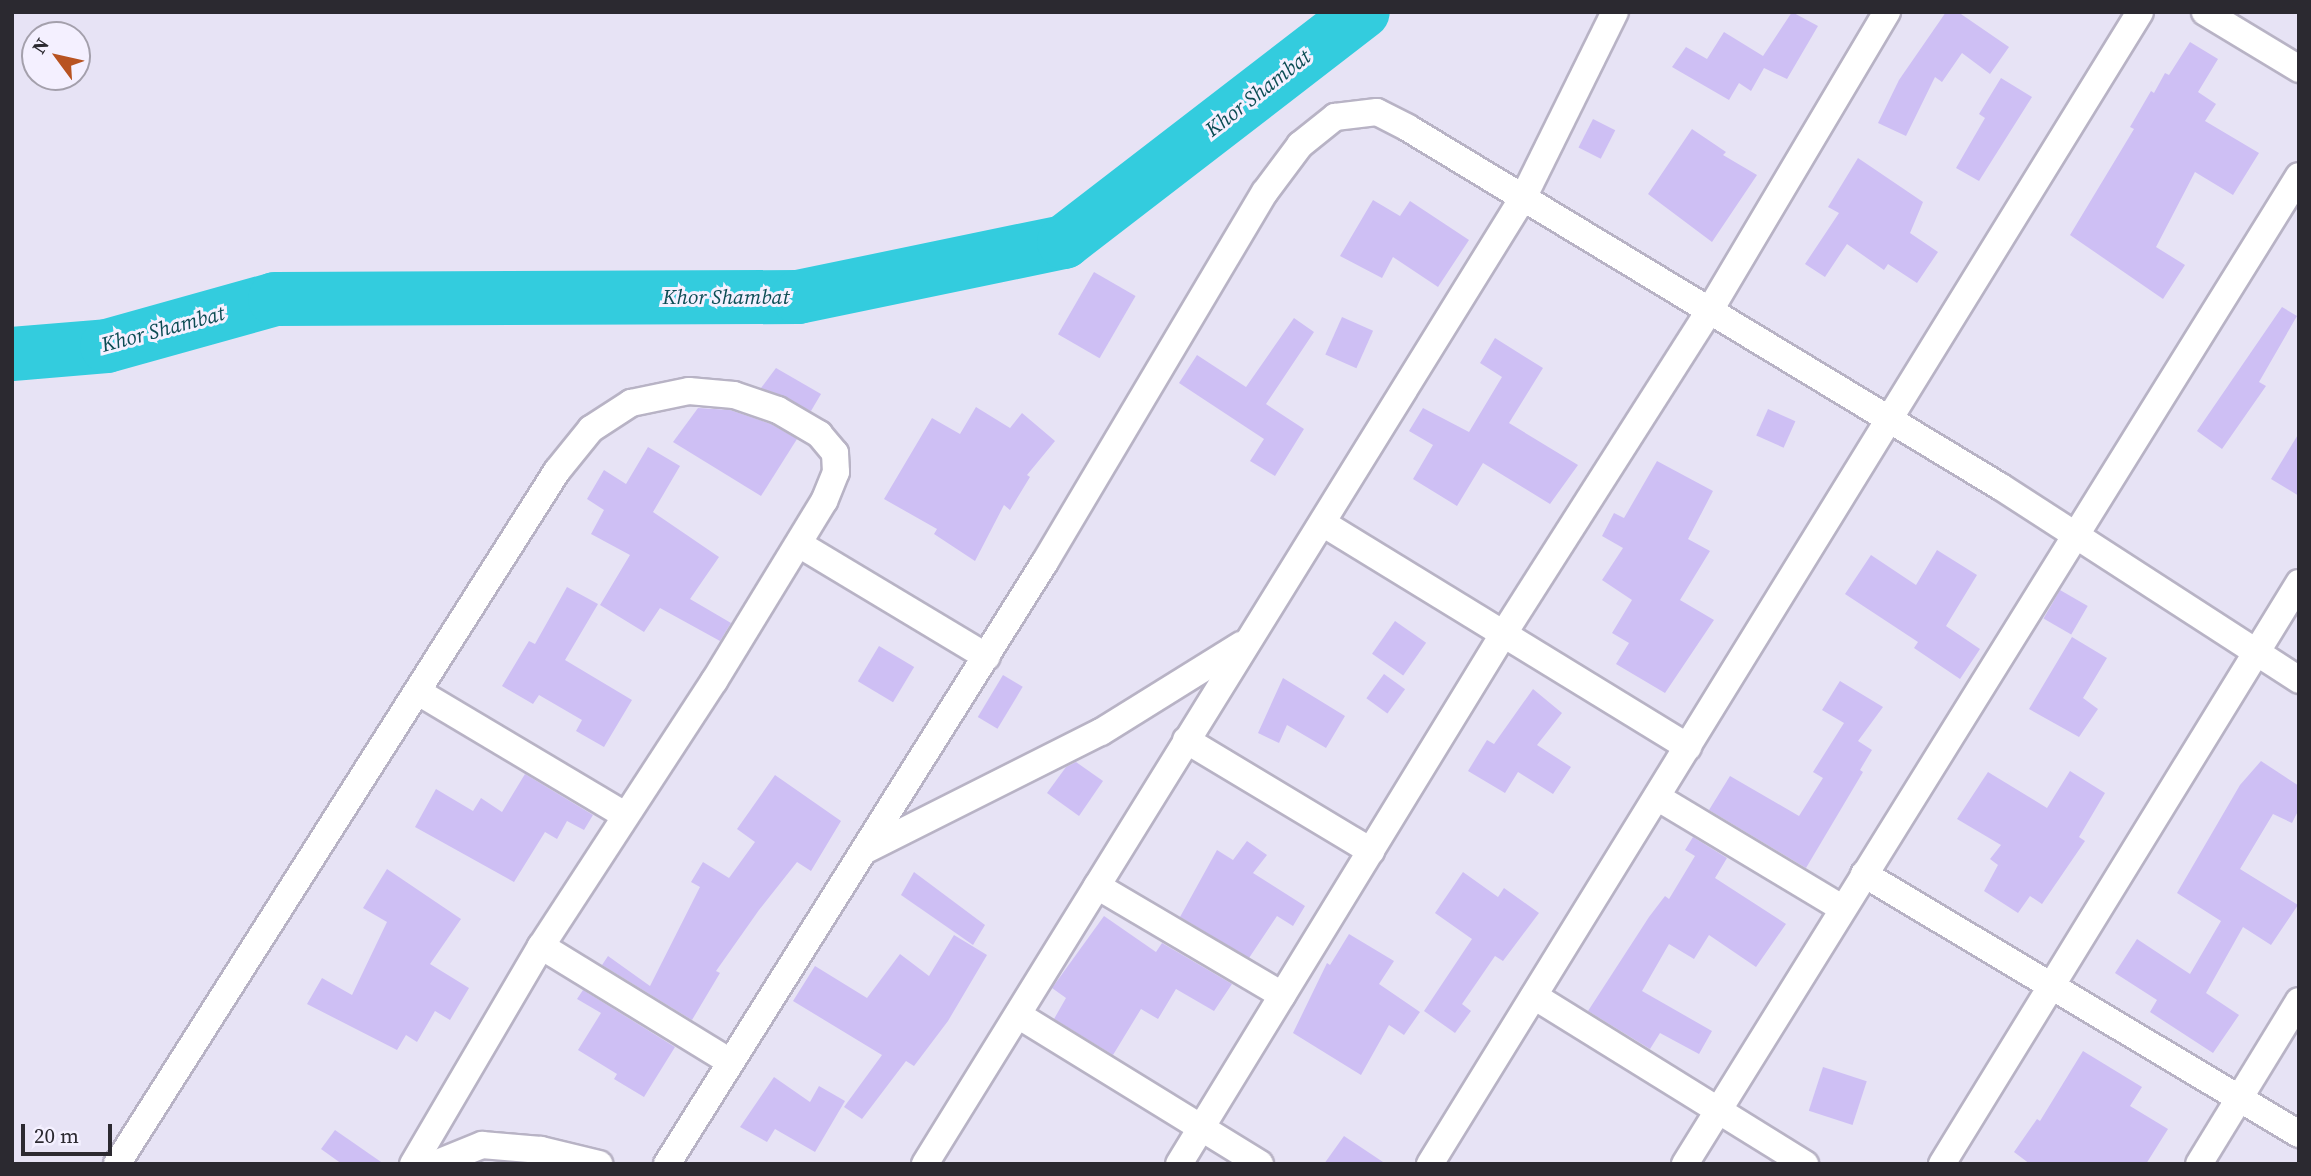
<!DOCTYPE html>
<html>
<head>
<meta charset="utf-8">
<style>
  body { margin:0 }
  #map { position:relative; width:2311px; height:1176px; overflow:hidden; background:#e7e3f5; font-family:"Source Serif 4",serif }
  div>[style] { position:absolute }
  .river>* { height:54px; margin:-27px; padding:0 27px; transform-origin:27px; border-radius:27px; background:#33ccde }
  .building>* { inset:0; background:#cebff4; transform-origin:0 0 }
  .roads { filter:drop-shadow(2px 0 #b8b3c5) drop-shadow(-2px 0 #b8b3c5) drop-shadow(0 2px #b8b3c5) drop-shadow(0 -2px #b8b3c5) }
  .minor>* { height:26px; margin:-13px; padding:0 13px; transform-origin:13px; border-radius:13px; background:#fff }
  span { translate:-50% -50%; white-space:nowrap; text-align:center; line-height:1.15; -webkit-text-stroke:6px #f4f0ff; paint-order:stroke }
  .water-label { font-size:21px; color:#0c4c54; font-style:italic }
  .frame { position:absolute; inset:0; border:14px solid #2b2930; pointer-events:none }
  .north { position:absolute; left:21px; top:21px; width:70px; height:70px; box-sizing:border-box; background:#f4f0ff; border:2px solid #a4a0ac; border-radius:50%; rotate:303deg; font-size:19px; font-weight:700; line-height:28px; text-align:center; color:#2b2930 }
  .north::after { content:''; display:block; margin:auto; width:24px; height:32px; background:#b85321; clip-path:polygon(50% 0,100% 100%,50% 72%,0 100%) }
  .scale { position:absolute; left:21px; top:1124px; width:91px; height:32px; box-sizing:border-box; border:4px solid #2b2930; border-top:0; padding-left:9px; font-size:21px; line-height:24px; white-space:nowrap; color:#2b2930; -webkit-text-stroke:5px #f4f0ff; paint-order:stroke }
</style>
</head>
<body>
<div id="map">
  <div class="river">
    <div style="left:12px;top:354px;width:95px;rotate:-4.8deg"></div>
    <div style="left:107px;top:346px;width:174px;rotate:-15.6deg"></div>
    <div style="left:275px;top:299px;width:523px;rotate:-0.22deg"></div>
    <div style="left:798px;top:297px;width:272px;rotate:-11.7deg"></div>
    <div style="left:1064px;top:242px;width:377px;rotate:-37.6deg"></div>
  </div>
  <div class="building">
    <div style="clip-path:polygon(1792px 12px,1818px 26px,1787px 79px,1764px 68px,1751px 91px,1739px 83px,1729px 100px,1672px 67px,1686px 47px,1707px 59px,1724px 32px,1763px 56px)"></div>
    <div style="clip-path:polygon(1946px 12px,1958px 12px,2009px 47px,1990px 74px,1962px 53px,1942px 82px,1935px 77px,1906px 136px,1878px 123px,1899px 80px)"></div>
    <div style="clip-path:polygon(2190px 42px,2218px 59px,2198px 92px,2216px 104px,2205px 121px,2259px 153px,2233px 195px,2195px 172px,2156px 247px,2185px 265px,2163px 299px,2070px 235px,2134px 129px,2130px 127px,2151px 91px,2154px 93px,2165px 73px,2169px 75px)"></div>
    <div style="clip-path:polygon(2001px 78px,2032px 97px,1979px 181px,1956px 168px,1985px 118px,1979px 114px)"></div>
    <div style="left:1593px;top:119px;width:25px;height:32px;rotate:27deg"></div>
    <div style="clip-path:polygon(1692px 129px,1726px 152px,1723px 155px,1757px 175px,1712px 242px,1648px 194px)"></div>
    <div style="clip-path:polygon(1858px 158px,1923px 202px,1910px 233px,1938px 252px,1917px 283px,1888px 264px,1884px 270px,1847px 244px,1825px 277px,1805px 264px,1839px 213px,1828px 207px)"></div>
    <div style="clip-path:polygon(1373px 200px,1400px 216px,1410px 201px,1469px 240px,1438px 287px,1393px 257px,1382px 278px,1340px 256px)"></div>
    <div style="left:1094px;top:272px;width:48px;height:72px;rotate:30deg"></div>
    <div style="clip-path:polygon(2282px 307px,2297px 316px,2259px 382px,2266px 386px,2222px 449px,2197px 431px)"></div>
    <div style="left:1342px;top:317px;width:34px;height:41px;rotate:24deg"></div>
    <div style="clip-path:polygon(1294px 318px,1314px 332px,1266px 404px,1304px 429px,1275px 476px,1250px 461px,1264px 439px,1179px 383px,1197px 355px,1246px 387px)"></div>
    <div style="clip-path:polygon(1495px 338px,1543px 368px,1509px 423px,1578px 465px,1550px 504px,1483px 463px,1457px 506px,1413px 479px,1433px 445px,1409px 431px,1423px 408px,1469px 432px,1502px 377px,1480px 363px)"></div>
    <div style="clip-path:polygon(776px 368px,821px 394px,811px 411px,761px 388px)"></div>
    <div style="clip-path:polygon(976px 407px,1010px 428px,1022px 413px,1055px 441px,1027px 475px,1030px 477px,1010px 510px,1004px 505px,975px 561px,934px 534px,937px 529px,884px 499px,932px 418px,960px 434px)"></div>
    <div style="clip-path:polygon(698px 408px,730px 410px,771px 424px,797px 439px,761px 496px,673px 442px)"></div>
    <div style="left:1768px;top:409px;width:30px;height:29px;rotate:24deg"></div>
    <div style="clip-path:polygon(2299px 433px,2299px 496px,2271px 479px)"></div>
    <div style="clip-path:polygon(648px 447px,680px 466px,653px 512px,719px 557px,690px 599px,731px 623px,720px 641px,660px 608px,644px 632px,600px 605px,630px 555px,591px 534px,604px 510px,587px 499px,604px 470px,626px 484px)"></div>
    <div style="clip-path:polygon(1657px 461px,1713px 491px,1688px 539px,1710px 551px,1680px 600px,1714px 620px,1665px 693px,1616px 664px,1629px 643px,1612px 633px,1632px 600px,1602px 580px,1623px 548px,1602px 536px,1614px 513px,1624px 518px)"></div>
    <div style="clip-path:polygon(1937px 550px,1977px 575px,1946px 626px,1980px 649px,1960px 679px,1914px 648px,1918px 642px,1845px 594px,1871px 555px,1916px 585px)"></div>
    <div style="clip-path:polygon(567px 587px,598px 604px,565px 660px,632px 700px,604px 747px,576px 731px,582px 720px,539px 695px,533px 704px,502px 686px,529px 641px,535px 644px)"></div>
    <div style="left:2060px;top:590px;width:32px;height:33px;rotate:30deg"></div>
    <div style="left:1395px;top:621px;width:38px;height:40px;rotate:35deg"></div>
    <div style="clip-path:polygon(2072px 637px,2107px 658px,2083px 698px,2098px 709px,2079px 737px,2029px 709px)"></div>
    <div style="left:879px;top:646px;width:41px;height:41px;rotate:31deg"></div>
    <div style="left:1384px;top:674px;width:26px;height:30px;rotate:36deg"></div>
    <div style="left:1003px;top:675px;width:23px;height:49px;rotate:31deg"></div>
    <div style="clip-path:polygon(1283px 678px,1345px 716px,1326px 748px,1287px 725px,1279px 743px,1258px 733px)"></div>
    <div style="clip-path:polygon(1840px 681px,1883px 707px,1858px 741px,1872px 750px,1860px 770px,1863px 772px,1806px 868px,1709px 810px,1730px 776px,1799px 816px,1823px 778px,1813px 772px,1844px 723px,1822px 710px)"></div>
    <div style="clip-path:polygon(1533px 689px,1562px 713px,1537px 745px,1571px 767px,1553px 794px,1518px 772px,1505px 793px,1468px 771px,1487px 740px,1494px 744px)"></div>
    <div style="clip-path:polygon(2261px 761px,2299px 786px,2299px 809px,2292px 823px,2273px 814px,2240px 869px,2298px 905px,2271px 945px,2243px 927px,2206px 993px,2239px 1015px,2213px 1053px,2150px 1012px,2157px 1000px,2115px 973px,2137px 939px,2190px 974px,2221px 921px,2177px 893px,2240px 785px)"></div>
    <div style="clip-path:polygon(1076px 762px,1103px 781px,1079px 816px,1047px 793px,1066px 767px)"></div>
    <div style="clip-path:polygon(2070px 771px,2105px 793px,2079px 837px,2085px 841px,2042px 904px,2030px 896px,2018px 913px,1984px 891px,1998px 865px,1990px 859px,2001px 845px,1957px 819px,1988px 772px,2047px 808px)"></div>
    <div style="clip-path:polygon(525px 774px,593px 815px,584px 830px,567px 821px,557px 839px,545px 832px,514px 882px,415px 827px,436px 789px,473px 811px,481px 798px,502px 812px)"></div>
    <div style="clip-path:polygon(775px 775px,841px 821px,811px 871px,797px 862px,759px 910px,716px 971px,720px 973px,692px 1020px,602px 965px,608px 956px,650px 986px,700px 887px,691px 882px,703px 862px,729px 878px,755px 842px,737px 829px)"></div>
    <div style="clip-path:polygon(1693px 837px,1727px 858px,1715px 878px,1786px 924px,1756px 967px,1709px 935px,1694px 959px,1669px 944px,1642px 991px,1712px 1031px,1699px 1054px,1660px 1033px,1650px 1049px,1588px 1011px,1649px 917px,1665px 896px,1669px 899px,1695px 856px,1685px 850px)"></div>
    <div style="clip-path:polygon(1247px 841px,1267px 855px,1253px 873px,1305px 906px,1293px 926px,1277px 916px,1249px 958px,1180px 917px,1217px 850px,1233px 860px)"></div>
    <div style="clip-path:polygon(387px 869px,461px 919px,430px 964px,469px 988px,450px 1020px,435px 1011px,417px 1042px,406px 1035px,397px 1050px,307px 1004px,322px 978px,352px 995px,387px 922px,363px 908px)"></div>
    <div style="clip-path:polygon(914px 872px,985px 925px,973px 945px,901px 895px)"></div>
    <div style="clip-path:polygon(1463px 872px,1498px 897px,1504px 888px,1539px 913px,1503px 961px,1495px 956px,1462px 1004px,1471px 1011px,1455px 1033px,1424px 1011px,1472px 939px,1435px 913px)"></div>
    <div style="clip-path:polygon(1104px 916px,1156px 952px,1162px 943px,1232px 984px,1214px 1011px,1176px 989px,1158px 1019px,1141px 1009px,1113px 1055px,1054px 1019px,1066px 998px,1052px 988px)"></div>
    <div style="clip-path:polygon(1349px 934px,1394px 961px,1379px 984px,1420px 1012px,1404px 1035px,1389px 1025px,1361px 1075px,1293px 1033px,1327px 963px,1330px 965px)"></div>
    <div style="clip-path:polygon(954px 935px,987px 955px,948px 1021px,914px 1066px,906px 1061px,862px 1119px,844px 1107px,882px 1055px,793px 1001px,815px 966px,867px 998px,900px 954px,929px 976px)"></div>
    <div style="clip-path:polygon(583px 990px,675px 1047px,644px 1097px,614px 1079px,617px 1074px,578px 1050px,601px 1013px,577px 999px)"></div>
    <div style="clip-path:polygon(2083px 1051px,2142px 1087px,2130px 1106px,2168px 1129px,2146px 1164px,2030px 1164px,2014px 1152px,2037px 1119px,2040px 1121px)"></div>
    <div style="left:1823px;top:1067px;width:46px;height:46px;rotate:18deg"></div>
    <div style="clip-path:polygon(774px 1077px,810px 1102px,819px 1086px,845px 1101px,815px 1152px,775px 1129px,767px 1142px,740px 1127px)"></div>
    <div style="clip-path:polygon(335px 1130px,384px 1164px,342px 1164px,321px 1149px)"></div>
    <div style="clip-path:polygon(1344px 1136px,1386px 1164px,1324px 1164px)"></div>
  </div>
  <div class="roads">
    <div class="minor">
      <div style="left:2205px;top:12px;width:110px;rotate:31.2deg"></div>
      <div style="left:1324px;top:524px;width:427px;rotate:31.5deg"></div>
      <div style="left:799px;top:544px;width:219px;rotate:31deg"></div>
      <div style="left:420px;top:693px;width:236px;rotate:30.8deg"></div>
      <div style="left:1186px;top:740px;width:216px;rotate:31deg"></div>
      <div style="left:1657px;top:797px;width:216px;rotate:31deg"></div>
      <div style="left:864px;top:851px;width:265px;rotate:-26.7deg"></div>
      <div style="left:1101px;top:732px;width:165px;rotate:-31.9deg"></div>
      <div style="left:1864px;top:874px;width:507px;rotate:30.87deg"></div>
      <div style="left:1097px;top:886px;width:215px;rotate:30.5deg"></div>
      <div style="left:541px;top:946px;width:222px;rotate:31.5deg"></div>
      <div style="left:1534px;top:996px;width:319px;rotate:31.8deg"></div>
      <div style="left:1018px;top:1015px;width:284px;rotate:31.6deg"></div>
      <div style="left:117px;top:1164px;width:821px;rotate:-57.59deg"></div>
      <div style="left:557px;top:471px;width:54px;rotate:-51deg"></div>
      <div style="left:591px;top:429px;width:48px;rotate:-33deg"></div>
      <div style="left:631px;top:403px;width:59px;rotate:-11.7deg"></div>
      <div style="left:689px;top:391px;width:45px;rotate:5.1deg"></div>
      <div style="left:734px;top:395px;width:46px;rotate:18.8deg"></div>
      <div style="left:778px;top:410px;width:48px;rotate:30.3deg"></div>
      <div style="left:819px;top:434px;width:25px;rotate:50deg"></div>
      <div style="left:835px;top:453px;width:19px;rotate:87deg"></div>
      <div style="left:836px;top:472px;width:31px;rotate:112deg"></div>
      <div style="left:824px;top:501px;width:211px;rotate:121.4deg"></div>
      <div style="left:714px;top:681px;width:316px;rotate:123.1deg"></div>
      <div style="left:541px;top:946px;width:253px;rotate:120.4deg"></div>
      <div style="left:435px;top:1164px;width:51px;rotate:-22deg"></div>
      <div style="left:482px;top:1145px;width:59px;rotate:4.8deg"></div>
      <div style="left:541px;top:1150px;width:60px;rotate:13.6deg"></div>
      <div style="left:667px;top:1164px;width:711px;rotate:-57.88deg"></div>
      <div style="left:1045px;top:562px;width:430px;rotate:-59.3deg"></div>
      <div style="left:1265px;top:192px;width:59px;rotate:-53.3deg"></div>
      <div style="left:1300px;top:145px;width:45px;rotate:-38.7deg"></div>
      <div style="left:1335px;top:117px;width:42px;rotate:-6.8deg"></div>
      <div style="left:1377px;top:112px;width:35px;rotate:27deg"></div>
      <div style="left:1408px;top:128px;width:693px;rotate:31.19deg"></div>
      <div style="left:2001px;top:487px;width:355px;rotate:32.9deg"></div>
      <div style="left:925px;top:1164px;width:1138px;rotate:-58.25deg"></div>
      <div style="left:1524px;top:196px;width:205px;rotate:-63.7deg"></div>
      <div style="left:1179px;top:1164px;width:623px;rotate:-58.53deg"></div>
      <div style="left:1504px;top:633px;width:383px;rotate:-57.5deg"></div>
      <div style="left:1710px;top:310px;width:347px;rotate:-59.3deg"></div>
      <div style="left:1430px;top:1164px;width:1353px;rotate:-58.35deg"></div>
      <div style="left:1685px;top:1164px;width:1163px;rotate:-58.14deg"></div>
      <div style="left:1942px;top:1164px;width:682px;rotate:-58.43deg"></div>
      <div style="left:2199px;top:1164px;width:191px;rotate:-58.5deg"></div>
    </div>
  </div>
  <div class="water-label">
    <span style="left:1258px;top:93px;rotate:-38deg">Khor Shambat</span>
    <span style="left:726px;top:297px">Khor Shambat</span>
    <span style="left:163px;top:329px;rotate:-15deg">Khor Shambat</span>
  </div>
  <div class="frame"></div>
  <div class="north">N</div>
  <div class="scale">20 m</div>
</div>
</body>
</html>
